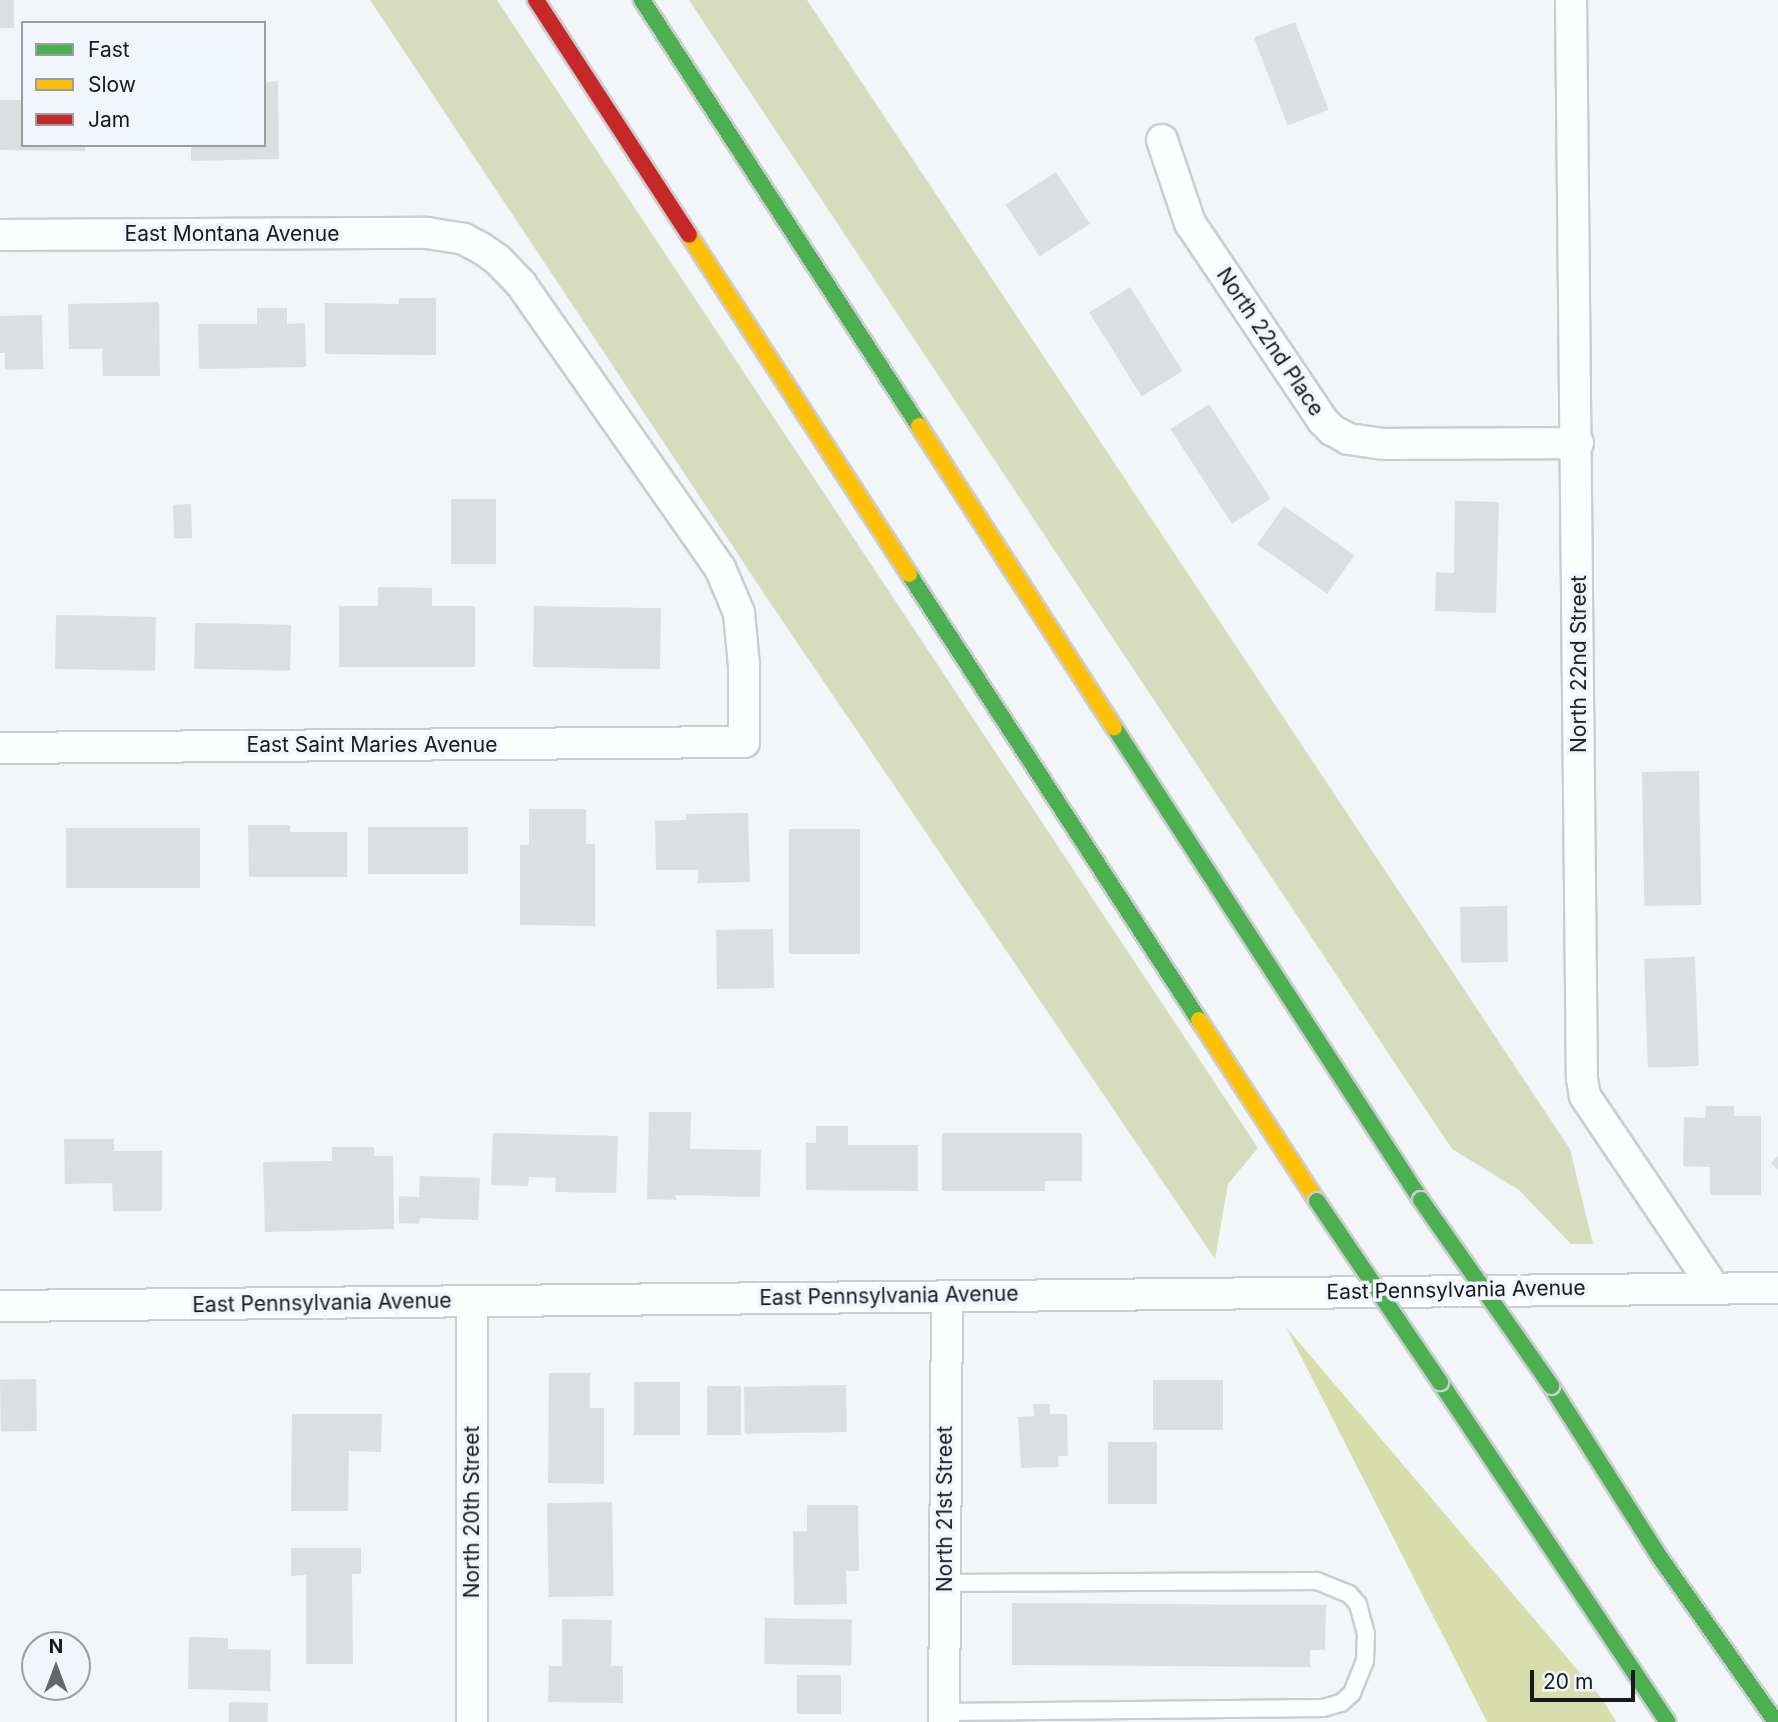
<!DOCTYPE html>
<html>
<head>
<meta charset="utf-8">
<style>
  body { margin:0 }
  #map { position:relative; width:1778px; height:1722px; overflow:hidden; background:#f3f6f9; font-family:Inter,sans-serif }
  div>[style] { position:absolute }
  .green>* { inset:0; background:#d8dcbe }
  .forest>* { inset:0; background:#d7ddab }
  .building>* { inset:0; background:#dcdee0; transform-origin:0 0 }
  .roads { filter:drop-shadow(2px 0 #cbcdd0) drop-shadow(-2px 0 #cbcdd0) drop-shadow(0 2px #cbcdd0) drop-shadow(0 -2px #cbcdd0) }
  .lane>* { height:16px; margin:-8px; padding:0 8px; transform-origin:8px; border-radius:8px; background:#fdfefe }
  .street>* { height:30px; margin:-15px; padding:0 15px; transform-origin:15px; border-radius:15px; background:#fdfefe }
  .fast>* { height:16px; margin:-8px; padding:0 8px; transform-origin:8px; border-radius:8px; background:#4caf50 }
  .slow>* { height:16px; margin:-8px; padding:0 8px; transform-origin:8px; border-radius:8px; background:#ffc107 }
  .jam>* { height:16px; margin:-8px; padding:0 8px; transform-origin:8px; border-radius:8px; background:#c62828 }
  .bridges { filter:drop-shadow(2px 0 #cbcdd0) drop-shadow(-2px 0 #cbcdd0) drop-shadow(0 2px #cbcdd0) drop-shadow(0 -2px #cbcdd0) }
  .fast-bridge>* { height:16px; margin:-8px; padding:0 8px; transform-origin:8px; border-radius:8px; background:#4caf50 }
  span { translate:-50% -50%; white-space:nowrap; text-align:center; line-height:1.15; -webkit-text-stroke:7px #f0f6fc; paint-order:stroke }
  .street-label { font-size:21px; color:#181a1c }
  .legend { position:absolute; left:21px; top:21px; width:245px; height:126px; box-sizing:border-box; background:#f0f6fc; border:2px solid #9a9ea2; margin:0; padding:9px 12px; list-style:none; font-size:21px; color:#181a1c }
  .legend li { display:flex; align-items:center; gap:14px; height:35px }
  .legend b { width:35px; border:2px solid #9a9ea2 }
  .north { position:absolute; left:21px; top:1631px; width:70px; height:70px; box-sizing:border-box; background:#f0f6fc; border:2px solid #9a9ea2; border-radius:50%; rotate:0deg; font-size:19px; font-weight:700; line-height:28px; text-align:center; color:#181a1c }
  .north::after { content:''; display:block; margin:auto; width:24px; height:32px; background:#656769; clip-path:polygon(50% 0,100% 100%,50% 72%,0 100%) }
  .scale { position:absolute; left:1530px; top:1670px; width:105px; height:32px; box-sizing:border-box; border:4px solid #181a1c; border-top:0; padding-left:9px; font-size:21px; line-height:24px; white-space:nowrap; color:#181a1c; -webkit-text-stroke:5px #f0f6fc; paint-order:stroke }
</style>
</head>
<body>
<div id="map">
  <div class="green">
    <div style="clip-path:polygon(370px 0,497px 0,1258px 1148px,1228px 1184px,1215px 1259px,769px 601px)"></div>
    <div style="clip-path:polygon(689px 0,807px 0,1570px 1149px,1593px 1244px,1571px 1244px,1519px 1190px,1452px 1149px)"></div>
  </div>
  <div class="forest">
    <div style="clip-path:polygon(1286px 1327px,1603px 1700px,1616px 1722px,1487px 1722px)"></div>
  </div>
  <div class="building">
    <div style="left:0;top:0;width:14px;height:28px"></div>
    <div style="left:1295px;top:22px;width:94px;height:44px;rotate:69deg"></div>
    <div style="clip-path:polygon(278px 81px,279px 159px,191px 161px,191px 145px,264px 145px,264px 82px)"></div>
    <div style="clip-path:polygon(0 100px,23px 100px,23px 145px,85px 145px,85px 151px,0 150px)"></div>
    <div style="left:1056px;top:172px;width:62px;height:60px;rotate:57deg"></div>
    <div style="left:1130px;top:287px;width:99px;height:48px;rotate:58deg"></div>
    <div style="clip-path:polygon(399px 298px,436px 298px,436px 355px,325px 354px,325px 303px,399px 304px)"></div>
    <div style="clip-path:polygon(159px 302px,160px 376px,103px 376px,102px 349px,69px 349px,68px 304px)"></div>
    <div style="clip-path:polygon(257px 308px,287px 308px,287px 324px,305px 323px,306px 367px,199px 369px,198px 324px,257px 324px)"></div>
    <div style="clip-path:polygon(42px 315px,43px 369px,5px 370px,5px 353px,0 353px,0 316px)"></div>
    <div style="left:1209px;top:404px;width:113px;height:46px;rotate:57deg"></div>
    <div style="left:451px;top:499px;width:45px;height:65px"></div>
    <div style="clip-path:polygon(1455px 501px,1499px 502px,1496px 613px,1435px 611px,1436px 572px,1454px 573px)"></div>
    <div style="left:191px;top:504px;width:34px;height:18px;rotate:88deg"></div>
    <div style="left:1284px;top:506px;width:86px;height:47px;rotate:35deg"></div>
    <div style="clip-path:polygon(378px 587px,432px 588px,432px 606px,475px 606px,475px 667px,339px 667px,339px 606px,378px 606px)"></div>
    <div style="left:534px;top:606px;width:127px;height:61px;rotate:1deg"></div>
    <div style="left:56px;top:615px;width:100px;height:54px;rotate:1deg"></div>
    <div style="left:195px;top:623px;width:96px;height:46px;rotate:1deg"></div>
    <div style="left:1699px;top:771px;width:134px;height:57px;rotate:89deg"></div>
    <div style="clip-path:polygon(529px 809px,586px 809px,586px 844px,595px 844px,595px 926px,520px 925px,520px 845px,529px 845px)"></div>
    <div style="clip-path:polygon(748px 813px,750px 882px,698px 883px,698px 870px,656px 870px,655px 821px,686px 820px,686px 814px)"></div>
    <div style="clip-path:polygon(248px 825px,290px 825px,290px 832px,347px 832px,347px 877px,249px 877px)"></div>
    <div style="left:368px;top:827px;width:100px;height:47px"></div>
    <div style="left:66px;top:828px;width:134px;height:60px"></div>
    <div style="left:860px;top:829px;width:125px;height:71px;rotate:90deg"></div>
    <div style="left:1507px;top:906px;width:56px;height:47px;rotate:89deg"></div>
    <div style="left:773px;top:929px;width:59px;height:57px;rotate:89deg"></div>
    <div style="left:1695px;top:957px;width:109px;height:51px;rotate:88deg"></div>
    <div style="clip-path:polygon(1706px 1106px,1734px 1106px,1734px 1116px,1761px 1116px,1761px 1195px,1710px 1195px,1710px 1167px,1683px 1166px,1684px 1117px,1705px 1118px)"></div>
    <div style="clip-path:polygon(649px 1112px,691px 1112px,690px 1149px,761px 1150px,760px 1197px,675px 1195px,677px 1200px,647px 1199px)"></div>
    <div style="clip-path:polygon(816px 1126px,848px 1126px,848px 1145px,918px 1145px,918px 1191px,806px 1190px,806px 1143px,816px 1143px)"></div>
    <div style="clip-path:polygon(493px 1133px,618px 1136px,616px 1193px,555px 1192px,556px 1178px,529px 1177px,528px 1186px,491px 1185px)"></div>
    <div style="clip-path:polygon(942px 1133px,1082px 1133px,1082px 1181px,1045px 1181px,1045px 1191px,942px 1191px)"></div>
    <div style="clip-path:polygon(64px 1139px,114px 1139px,114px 1151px,162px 1151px,162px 1211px,113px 1211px,112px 1183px,65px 1184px)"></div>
    <div style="clip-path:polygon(332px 1147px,374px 1147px,374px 1156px,393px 1156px,394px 1229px,265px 1232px,263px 1162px,332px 1161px)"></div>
    <div style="clip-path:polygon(1778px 1156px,1778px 1170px,1771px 1163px)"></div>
    <div style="clip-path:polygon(420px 1176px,480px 1178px,478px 1220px,420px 1218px,419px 1224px,399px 1223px,399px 1196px,419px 1197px)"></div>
    <div style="clip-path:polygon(549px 1373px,590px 1373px,590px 1408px,604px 1408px,604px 1484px,548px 1483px)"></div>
    <div style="left:36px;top:1379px;width:52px;height:36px;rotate:89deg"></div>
    <div style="left:1153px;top:1380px;width:70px;height:50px"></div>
    <div style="left:634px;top:1382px;width:46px;height:53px"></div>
    <div style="left:846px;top:1385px;width:47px;height:102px;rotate:89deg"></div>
    <div style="left:707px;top:1386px;width:34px;height:49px"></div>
    <div style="clip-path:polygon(1033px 1404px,1050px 1404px,1050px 1414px,1067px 1414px,1068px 1456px,1058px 1456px,1059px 1467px,1021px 1468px,1018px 1417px,1034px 1416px)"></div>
    <div style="clip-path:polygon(292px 1414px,382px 1414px,381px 1452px,349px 1451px,348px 1511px,291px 1511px)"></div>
    <div style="left:1108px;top:1442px;width:49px;height:62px"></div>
    <div style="left:612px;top:1502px;width:94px;height:65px;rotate:89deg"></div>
    <div style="clip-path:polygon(807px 1505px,858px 1505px,859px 1571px,846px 1571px,847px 1604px,794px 1605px,793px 1531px,807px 1531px)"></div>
    <div style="clip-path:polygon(291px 1548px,361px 1548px,361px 1574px,352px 1574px,353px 1664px,306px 1664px,306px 1575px,291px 1576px)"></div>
    <div style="clip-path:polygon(1012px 1603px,1326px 1605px,1325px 1650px,1310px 1650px,1310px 1667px,1012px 1665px)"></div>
    <div style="left:765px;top:1618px;width:87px;height:46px;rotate:1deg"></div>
    <div style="clip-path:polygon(562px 1619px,612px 1620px,611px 1666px,623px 1666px,623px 1703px,548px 1702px,549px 1666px,562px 1666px)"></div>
    <div style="clip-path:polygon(189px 1637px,228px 1638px,228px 1649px,271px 1650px,270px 1691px,188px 1689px)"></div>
    <div style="left:797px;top:1675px;width:44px;height:39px"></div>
    <div style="left:229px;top:1702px;width:39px;height:20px;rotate:1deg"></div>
  </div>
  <div class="roads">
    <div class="lane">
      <div style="left:944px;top:1712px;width:379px;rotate:-0.6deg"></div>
      <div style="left:1323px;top:1708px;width:19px;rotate:-16deg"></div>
      <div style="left:1341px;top:1703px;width:15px;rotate:-42deg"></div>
      <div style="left:1352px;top:1693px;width:35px;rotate:-68deg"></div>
      <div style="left:1365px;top:1661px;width:27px;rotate:-88deg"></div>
      <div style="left:1366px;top:1634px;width:31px;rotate:-105deg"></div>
      <div style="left:1358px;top:1604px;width:13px;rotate:-132deg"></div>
      <div style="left:1349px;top:1594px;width:35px;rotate:-158deg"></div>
      <div style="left:1316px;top:1581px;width:371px;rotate:179.7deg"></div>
    </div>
    <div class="street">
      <div style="left:1571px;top:0;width:1079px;rotate:89.42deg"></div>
      <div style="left:1582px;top:1079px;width:17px;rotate:80deg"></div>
      <div style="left:1585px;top:1096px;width:231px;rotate:56.1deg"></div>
      <div style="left:1162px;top:140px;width:88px;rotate:71.4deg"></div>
      <div style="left:1190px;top:223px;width:239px;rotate:56.1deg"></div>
      <div style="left:1323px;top:421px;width:13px;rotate:45deg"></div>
      <div style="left:1332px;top:430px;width:18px;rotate:29deg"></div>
      <div style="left:1348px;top:439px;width:36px;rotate:8deg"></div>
      <div style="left:1384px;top:444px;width:194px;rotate:-0.3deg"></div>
      <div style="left:0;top:235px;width:427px;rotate:-0.3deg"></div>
      <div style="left:427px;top:233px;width:37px;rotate:9deg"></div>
      <div style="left:464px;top:239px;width:19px;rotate:28deg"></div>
      <div style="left:481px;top:248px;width:21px;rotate:35deg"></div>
      <div style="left:498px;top:260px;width:33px;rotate:46deg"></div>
      <div style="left:521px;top:284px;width:347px;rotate:55deg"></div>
      <div style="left:720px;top:568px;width:49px;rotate:67.1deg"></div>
      <div style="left:739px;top:613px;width:53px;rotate:84.6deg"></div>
      <div style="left:744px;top:666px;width:76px;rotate:90deg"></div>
      <div style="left:744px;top:742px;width:744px;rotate:179.54deg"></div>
      <div style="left:0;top:1306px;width:1778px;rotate:-0.58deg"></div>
      <div style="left:472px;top:1722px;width:420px;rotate:-90deg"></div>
      <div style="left:944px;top:1722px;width:426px;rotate:-89.6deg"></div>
    </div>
    <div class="fast">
      <div style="left:642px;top:0;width:508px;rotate:56.97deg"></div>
      <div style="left:909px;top:574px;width:532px;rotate:56.97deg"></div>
      <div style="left:1114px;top:727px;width:564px;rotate:57.01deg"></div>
      <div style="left:1440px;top:1382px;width:409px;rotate:56.2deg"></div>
      <div style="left:1551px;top:1386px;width:205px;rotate:57.6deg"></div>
      <div style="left:1661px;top:1559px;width:199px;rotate:54.8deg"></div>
    </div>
    <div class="slow">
      <div style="left:689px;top:235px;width:404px;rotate:57deg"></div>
      <div style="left:919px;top:426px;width:359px;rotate:57.1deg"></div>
      <div style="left:1199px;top:1020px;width:216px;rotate:56.9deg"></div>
    </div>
    <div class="jam">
      <div style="left:536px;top:0;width:280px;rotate:56.9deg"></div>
    </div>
  </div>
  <div class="bridges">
    <div class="fast-bridge">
      <div style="left:1421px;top:1200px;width:227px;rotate:55deg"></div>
      <div style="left:1317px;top:1201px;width:219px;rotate:55.8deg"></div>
    </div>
  </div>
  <div class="street-label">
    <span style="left:232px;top:234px">East Montana Avenue</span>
    <span style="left:1270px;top:342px;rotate:56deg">North 22nd Place</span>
    <span style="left:1579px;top:664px;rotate:-90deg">North 22nd Street</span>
    <span style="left:372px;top:745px">East Saint Maries Avenue</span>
    <span style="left:1456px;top:1290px;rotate:-1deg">East Pennsylvania Avenue</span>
    <span style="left:889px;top:1296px;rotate:-1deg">East Pennsylvania Avenue</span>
    <span style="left:322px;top:1303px;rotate:-1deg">East Pennsylvania Avenue</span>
    <span style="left:945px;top:1509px;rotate:-90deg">North 21st Street</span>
    <span style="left:472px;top:1512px;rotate:-90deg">North 20th Street</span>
  </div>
  <ul class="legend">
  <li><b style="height:9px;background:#4caf50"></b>Fast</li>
  <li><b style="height:9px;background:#ffc107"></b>Slow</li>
  <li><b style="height:9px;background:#c62828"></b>Jam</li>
  </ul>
  <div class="north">N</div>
  <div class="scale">20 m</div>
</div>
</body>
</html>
